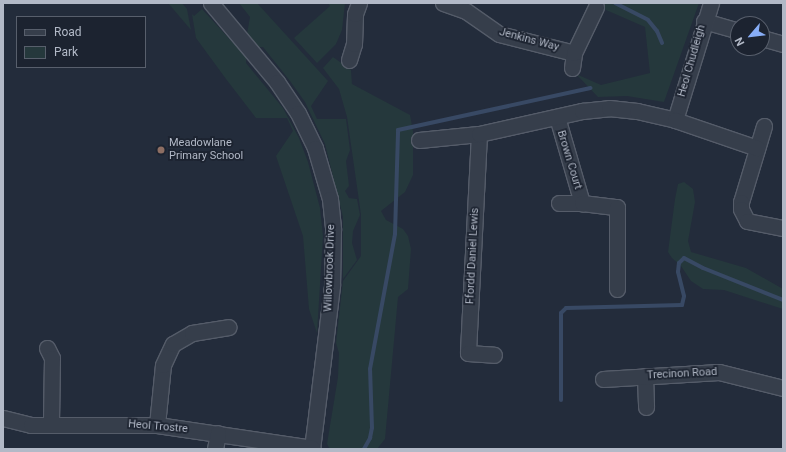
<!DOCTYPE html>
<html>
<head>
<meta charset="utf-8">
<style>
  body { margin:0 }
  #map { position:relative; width:786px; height:452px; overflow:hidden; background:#232c3b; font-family:Roboto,sans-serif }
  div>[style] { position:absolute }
  .green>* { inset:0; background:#25383c }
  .stream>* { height:4px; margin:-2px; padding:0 2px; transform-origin:2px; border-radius:2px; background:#384964 }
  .roads { filter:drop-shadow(1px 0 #555c69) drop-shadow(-1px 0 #555c69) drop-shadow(0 1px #555c69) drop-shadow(0 -1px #555c69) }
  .minor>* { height:15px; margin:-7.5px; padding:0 7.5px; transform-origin:7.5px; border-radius:7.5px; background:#363e4b }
  .dots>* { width:11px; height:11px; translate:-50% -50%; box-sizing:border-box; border:2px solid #1c2330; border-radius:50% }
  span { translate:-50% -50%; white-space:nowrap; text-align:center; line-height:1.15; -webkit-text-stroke:3.5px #1c2330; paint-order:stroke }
  .street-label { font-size:11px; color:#b2b9c7 }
  .poi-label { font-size:11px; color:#b2b9c7 }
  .left { translate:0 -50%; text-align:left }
  .frame { position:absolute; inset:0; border:4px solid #b2b9c7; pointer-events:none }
  .legend { position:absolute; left:16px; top:16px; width:130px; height:52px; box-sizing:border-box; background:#1c2330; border:1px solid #585f6c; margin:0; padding:5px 7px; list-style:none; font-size:12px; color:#b2b9c7 }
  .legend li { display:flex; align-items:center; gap:8px; height:20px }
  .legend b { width:20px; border:1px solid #585f6c }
  .north { position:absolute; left:730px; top:16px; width:40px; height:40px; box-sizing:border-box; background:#1c2330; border:1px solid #585f6c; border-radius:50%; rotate:242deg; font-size:11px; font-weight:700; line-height:16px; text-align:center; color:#b2b9c7 }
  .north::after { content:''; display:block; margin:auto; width:14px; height:18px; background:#87adf6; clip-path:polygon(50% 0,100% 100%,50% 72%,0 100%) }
</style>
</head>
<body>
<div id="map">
  <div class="green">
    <div style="clip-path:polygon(168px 3px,182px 3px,187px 9px,191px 30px)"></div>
    <div style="clip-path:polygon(239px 3px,257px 3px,328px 81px,311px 106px,317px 119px,346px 119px,350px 150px,346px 161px,349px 186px,345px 191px,349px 198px,357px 199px,360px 215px,353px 231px,352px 243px,357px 260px,343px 279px,343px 217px,325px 144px,305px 102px,290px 81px,263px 47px,259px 47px,247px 34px,250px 17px)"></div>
    <div style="clip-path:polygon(328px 3px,345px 3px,342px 30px,336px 44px,317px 63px,294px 38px,330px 6px)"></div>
    <div style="clip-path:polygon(590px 3px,699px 3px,664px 102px,627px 96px,598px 97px,576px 74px,601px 85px,650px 73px,645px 27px)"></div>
    <div style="clip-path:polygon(202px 9px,246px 57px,246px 63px,283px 108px,299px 138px,308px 162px,320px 208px,323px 236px,317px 333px,309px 309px,303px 236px,276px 156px,293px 131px,287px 118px,256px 118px,226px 79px,196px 38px,192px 14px,194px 16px)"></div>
    <div style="clip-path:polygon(333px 57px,351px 70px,352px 84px,410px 115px,413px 131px,413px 175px,405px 192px,381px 211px,386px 220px,403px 229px,408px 236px,411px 249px,408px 289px,398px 297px,385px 439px,377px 449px,330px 449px,327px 444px,338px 377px,339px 353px,336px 343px,343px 281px,361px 256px,361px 215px,347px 117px,339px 89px,323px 68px)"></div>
    <div style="clip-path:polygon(684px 182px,693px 189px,695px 202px,688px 241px,691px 252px,746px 268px,783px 289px,783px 309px,724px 290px,703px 289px,691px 281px,681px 266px,672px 258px,668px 252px,675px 199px,678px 184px)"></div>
  </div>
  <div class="stream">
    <div style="left:615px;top:3px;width:37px;rotate:27deg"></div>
    <div style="left:648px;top:20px;width:14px;rotate:51deg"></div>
    <div style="left:657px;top:31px;width:13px;rotate:67deg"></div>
    <div style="left:561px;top:400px;width:87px;rotate:-90deg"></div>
    <div style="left:561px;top:313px;width:7px;rotate:-45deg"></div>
    <div style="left:566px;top:308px;width:116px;rotate:-1.5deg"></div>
    <div style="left:682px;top:305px;width:9px;rotate:-77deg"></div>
    <div style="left:684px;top:296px;width:25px;rotate:-104deg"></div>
    <div style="left:678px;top:272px;width:9px;rotate:-84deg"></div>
    <div style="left:679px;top:263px;width:7px;rotate:-45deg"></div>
    <div style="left:684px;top:258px;width:21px;rotate:28deg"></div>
    <div style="left:703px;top:268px;width:86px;rotate:21.8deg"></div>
    <div style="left:364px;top:449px;width:13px;rotate:-61deg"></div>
    <div style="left:370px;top:438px;width:10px;rotate:-79deg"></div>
    <div style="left:372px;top:428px;width:59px;rotate:-91.9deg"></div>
    <div style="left:370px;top:369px;width:137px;rotate:-79.5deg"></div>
    <div style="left:395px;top:234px;width:104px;rotate:-88.3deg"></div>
    <div style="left:398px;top:130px;width:197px;rotate:-12.3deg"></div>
  </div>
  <div class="roads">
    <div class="minor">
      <div style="left:211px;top:3px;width:103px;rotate:50.1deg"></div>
      <div style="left:277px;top:82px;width:37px;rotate:56deg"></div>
      <div style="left:298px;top:113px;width:39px;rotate:64deg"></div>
      <div style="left:315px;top:148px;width:53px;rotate:73.6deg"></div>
      <div style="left:330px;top:199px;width:31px;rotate:84deg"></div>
      <div style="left:333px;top:230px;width:56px;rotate:91deg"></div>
      <div style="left:332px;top:286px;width:164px;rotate:97deg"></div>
      <div style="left:443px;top:3px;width:24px;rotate:19deg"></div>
      <div style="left:466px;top:11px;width:40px;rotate:34.9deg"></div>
      <div style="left:499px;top:34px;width:77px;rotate:14.2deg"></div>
      <div style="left:704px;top:21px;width:35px;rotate:16deg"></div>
      <div style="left:762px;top:38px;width:22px;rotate:16deg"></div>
      <div style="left:349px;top:60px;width:17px;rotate:-73deg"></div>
      <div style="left:354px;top:44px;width:30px;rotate:-88deg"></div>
      <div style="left:355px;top:14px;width:12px;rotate:-70deg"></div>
      <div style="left:572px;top:68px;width:15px;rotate:-82deg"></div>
      <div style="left:574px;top:53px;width:51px;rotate:-64.4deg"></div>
      <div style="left:557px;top:117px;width:90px;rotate:73.8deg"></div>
      <div style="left:675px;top:120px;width:122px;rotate:-72.9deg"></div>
      <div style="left:764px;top:126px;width:79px;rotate:106.8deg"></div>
      <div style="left:741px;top:202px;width:7px;rotate:90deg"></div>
      <div style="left:741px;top:209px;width:13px;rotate:63deg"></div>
      <div style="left:747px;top:221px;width:37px;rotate:11deg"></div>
      <div style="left:479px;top:134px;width:219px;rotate:92.9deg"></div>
      <div style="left:468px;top:353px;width:26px;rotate:4deg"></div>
      <div style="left:419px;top:140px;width:60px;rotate:-5.7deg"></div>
      <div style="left:479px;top:134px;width:106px;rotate:-12.6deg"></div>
      <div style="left:582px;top:111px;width:27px;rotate:-6deg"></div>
      <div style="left:609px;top:108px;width:28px;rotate:6deg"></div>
      <div style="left:637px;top:111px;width:39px;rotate:13deg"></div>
      <div style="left:675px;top:120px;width:87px;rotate:18.9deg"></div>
      <div style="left:559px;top:203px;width:23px"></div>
      <div style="left:582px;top:203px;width:35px;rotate:7deg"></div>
      <div style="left:617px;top:207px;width:82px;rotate:90deg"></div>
      <div style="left:47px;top:348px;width:11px;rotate:63deg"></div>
      <div style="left:52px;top:358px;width:67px;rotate:90.9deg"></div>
      <div style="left:645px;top:376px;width:31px;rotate:88deg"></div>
      <div style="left:603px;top:379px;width:116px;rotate:-3.5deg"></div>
      <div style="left:719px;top:372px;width:66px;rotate:14deg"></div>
      <div style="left:3px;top:418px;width:29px;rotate:14deg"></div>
      <div style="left:31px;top:425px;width:126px"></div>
      <div style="left:157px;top:425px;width:157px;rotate:8.4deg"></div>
      <div style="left:157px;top:425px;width:60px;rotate:-84.3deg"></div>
      <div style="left:163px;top:365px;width:23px;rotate:-65deg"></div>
      <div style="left:173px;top:344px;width:22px;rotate:-30deg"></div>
      <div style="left:192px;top:333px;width:37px;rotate:-9deg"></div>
      <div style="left:215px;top:449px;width:16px;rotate:-79deg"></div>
    </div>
  </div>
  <div class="dots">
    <div style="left:161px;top:150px;background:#8d6e63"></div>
  </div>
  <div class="street-label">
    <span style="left:529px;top:40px;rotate:15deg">Jenkins Way</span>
    <span style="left:692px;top:61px;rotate:-74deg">Heol Chudleigh</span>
    <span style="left:569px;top:160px;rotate:73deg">Brown Court</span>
    <span style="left:473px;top:256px;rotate:-87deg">Ffordd Daniel Lewis</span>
    <span style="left:330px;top:268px;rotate:-88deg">Willowbrook Drive</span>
    <span style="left:682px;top:374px;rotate:-3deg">Trecinon Road</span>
    <span style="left:158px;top:427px;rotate:5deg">Heol Trostre</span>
  </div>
  <div class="poi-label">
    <span class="left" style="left:169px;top:150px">Meadowlane<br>Primary School</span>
  </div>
  <div class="frame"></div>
  <ul class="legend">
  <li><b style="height:5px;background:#363e4b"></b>Road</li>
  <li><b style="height:11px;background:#25383c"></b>Park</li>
  </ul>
  <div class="north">N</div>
</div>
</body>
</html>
